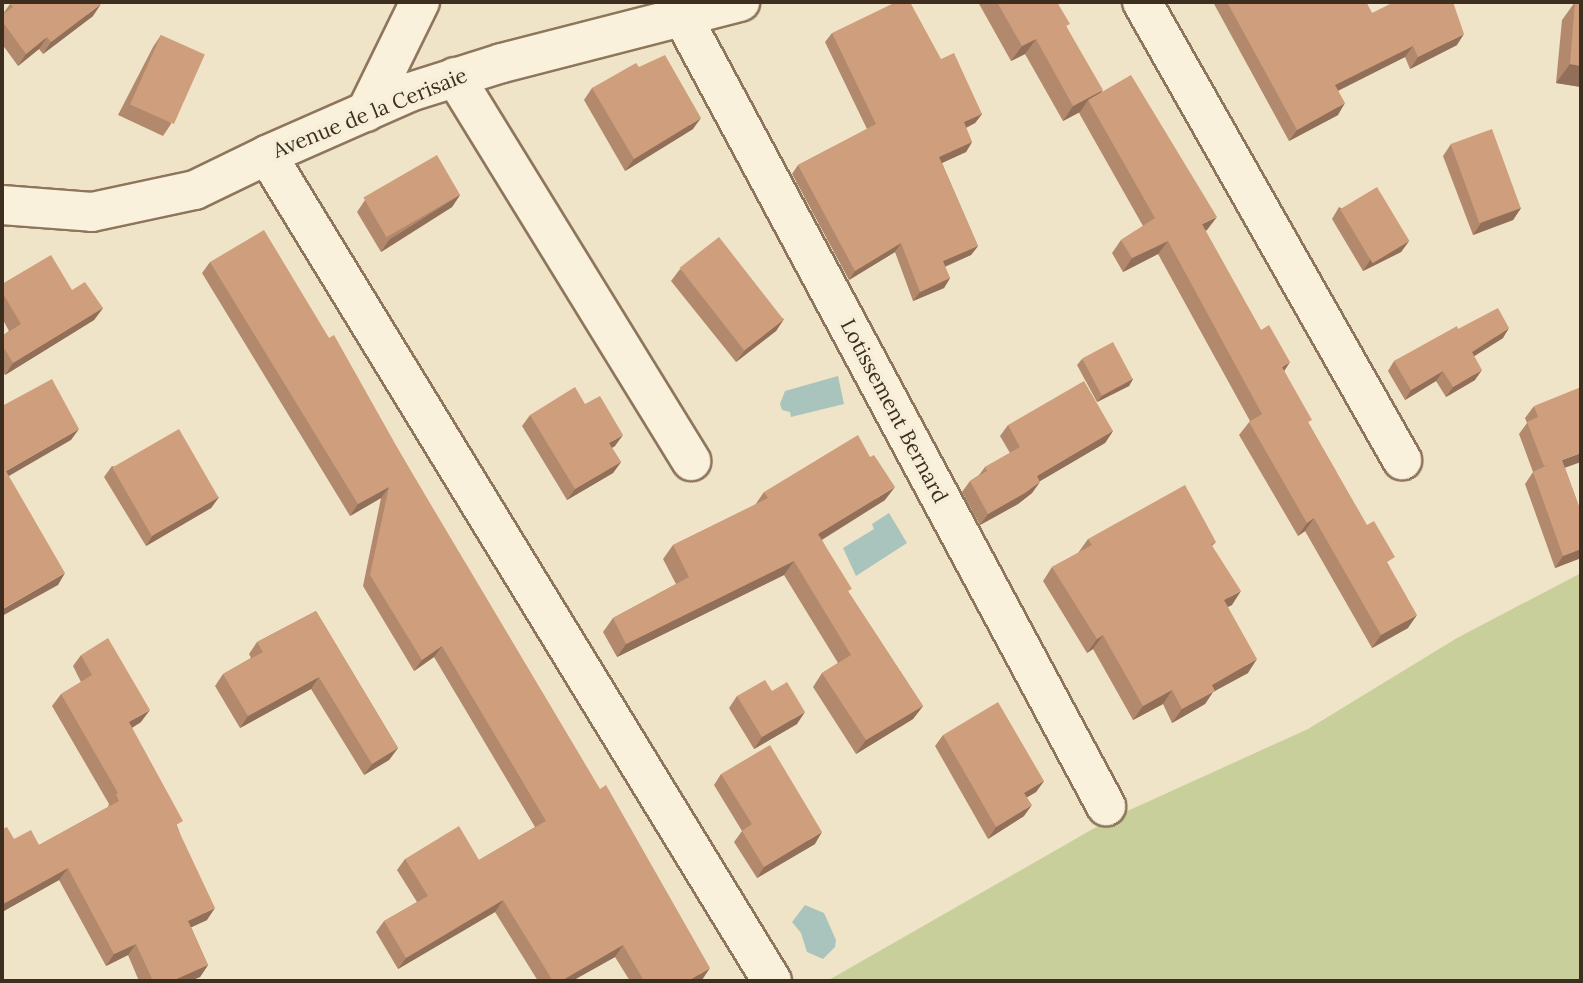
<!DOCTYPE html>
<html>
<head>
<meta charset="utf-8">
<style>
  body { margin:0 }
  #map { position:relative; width:1583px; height:983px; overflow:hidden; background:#f0e4c8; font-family:Lora,serif }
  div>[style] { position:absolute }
  .green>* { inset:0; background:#c9cf9b }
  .water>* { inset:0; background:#a9c4bc }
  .roads { filter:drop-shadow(2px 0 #8d765c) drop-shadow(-2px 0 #8d765c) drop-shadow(0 2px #8d765c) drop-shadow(0 -2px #8d765c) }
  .minor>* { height:38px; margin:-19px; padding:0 19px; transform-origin:19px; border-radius:19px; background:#faf1dc }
  .wall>* { inset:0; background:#b2896c }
  .shaded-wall>* { inset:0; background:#916f58 }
  .building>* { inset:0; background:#cf9f7d; transform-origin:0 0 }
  span { translate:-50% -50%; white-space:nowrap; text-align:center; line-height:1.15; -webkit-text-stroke:7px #f7eed8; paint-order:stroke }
  .street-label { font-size:21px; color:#3d2e20 }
  .frame { position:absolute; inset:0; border:4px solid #3d2e20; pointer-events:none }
</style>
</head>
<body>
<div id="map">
  <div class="green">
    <div style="clip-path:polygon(1581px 573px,1581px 981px,827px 981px,1112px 818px,1308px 729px,1457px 638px)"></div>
  </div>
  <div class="water">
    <div style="clip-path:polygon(838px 376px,844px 404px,791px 417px,790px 412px,782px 410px,780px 404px,785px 391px)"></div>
    <div style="clip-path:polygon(889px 513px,907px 543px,856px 576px,843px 548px,874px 529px,872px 524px)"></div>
    <div style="clip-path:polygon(805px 905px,824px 913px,836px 940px,835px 947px,823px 959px,807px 952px,801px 933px,792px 922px)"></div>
  </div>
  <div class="roads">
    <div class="minor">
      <div style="left:1142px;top:2px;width:527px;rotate:60.42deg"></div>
      <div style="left:682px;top:16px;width:897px;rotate:61.78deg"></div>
      <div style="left:455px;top:77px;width:451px;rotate:58.4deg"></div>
      <div style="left:366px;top:112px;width:123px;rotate:-63.9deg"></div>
      <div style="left:267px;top:155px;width:968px;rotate:58.56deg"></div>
      <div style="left:2px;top:205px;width:90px;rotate:4.4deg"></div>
      <div style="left:92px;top:212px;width:105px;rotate:-12.1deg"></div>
      <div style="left:195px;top:190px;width:80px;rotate:-25.9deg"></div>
      <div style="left:267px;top:155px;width:156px;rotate:-23.8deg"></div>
      <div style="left:410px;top:92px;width:96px;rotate:-17.5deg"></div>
      <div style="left:502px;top:63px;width:246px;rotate:-14.4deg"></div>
    </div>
  </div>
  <div class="wall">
    <div style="clip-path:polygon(978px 2px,1057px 2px,1067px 28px,1101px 92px,1207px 230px,1205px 231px,1284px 371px,1309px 424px,1389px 566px,1408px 628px,1372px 648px,1305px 531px,1298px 536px,1239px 435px,1250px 421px,1158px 254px,1123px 272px,1112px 253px,1121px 240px,1143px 226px,1079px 113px,1080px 112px,1063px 121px,1025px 54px,1011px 61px)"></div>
    <div style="clip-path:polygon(1213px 2px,1366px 2px,1372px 13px,1457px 45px,1410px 69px,1405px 57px,1338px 91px,1338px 115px,1289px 141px)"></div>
    <div style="clip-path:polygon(1575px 2px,1581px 2px,1581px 87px,1556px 83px,1562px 20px)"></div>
    <div style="clip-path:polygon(10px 4px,93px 16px,43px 54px,39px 49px,18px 66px,2px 44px,2px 15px)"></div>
    <div style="clip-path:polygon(832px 33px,941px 59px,982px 114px,975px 123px,966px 128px,972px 142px,966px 152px,942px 163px,978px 246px,971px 255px,945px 267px,950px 278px,944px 288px,913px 301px,895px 252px,849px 280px,792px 174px,798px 165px,867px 129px,825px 42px)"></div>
    <div style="clip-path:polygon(161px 35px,171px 124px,163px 136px,118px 115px,153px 47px)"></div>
    <div style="clip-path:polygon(639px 67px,693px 129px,625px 171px,584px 100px,592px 88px)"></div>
    <div style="clip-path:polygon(1451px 144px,1521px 208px,1513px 220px,1473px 235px,1443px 156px)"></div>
    <div style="clip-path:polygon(460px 195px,452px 207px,381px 252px,357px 212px,365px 200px)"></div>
    <div style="clip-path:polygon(1339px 207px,1409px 241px,1401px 252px,1363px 271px,1332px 219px)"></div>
    <div style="clip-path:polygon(210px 262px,329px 338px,402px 456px,702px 980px,699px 981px,630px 981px,615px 957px,572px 981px,538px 981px,495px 912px,398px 969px,376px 932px,384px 921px,417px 902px,397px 870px,405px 859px,479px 860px,535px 827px,434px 657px,414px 671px,363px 586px,381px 498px,350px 516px,202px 273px)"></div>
    <div style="clip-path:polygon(680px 269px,784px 319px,776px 331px,736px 362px,671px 281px)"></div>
    <div style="clip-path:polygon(2px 284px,72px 290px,103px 308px,94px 320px,5px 375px,2px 370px,2px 336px,9px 331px,2px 318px)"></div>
    <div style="clip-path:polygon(1458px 329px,1503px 338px,1474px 356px,1475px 380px,1446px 397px,1436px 381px,1405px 400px,1388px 371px,1394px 361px)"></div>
    <div style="clip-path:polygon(1082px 359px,1133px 379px,1129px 386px,1097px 402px,1077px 365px)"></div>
    <div style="clip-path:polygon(585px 404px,615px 446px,612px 448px,621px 462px,613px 473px,567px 500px,522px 426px,530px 415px)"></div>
    <div style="clip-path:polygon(1534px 406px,1565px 468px,1581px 512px,1581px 558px,1555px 568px,1525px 484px,1533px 472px,1519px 434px,1527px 423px,1525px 418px)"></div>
    <div style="clip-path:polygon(1008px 425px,1113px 431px,1105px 443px,1040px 481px,1032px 493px,1018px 504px,980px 525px,962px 492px,970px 481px,979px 475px,985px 467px,1010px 453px,1000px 436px)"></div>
    <div style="clip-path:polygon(112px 466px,219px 497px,211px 508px,146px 546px,104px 477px)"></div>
    <div style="clip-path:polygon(764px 492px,885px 500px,822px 540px,849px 593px,923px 706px,913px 719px,856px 754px,813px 687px,822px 673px,838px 663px,784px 575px,617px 657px,603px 632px,613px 618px,676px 584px,663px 559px,673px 545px,755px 505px)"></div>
    <div style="clip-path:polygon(1088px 539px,1216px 542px,1212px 546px,1232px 605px,1228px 607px,1248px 673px,1213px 692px,1205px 704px,1172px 723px,1163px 704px,1133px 720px,1093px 649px,1087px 653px,1043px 581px,1052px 567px,1078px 553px)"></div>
    <div style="clip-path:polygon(316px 611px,398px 748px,389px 760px,364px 775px,311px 689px,240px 728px,215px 686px,223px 674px,251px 658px,249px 654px,257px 642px)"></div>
    <div style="clip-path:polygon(81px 655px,141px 722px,132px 728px,178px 828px,207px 920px,191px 927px,208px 965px,200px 977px,190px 981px,139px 981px,128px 955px,106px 966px,59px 880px,2px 912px,2px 829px,14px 839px,39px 845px,108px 807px,109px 804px,52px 706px,61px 694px,81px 682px,73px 666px)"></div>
    <div style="clip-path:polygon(772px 691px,797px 724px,754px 749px,729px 708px,737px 696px)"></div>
    <div style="clip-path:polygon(943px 735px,1044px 781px,1036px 792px,1027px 797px,1024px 816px,988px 839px,935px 746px)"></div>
    <div style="clip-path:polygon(721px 774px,815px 844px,757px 878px,734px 842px,742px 831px,714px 785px)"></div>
  </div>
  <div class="shaded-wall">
    <div style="clip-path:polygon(101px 4px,93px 16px,43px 54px,51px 42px)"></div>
    <div style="clip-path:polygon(1464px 34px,1457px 45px,1410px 69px,1418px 57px)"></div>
    <div style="clip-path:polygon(47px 37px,39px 49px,18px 66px,26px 54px)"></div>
    <div style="clip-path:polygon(1036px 39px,1025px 54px,1011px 61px,1022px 46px)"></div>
    <div style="clip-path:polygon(1413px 46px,1405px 57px,1327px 96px,1335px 85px)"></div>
    <div style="clip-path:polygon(1570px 64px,1581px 66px,1581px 87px,1556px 83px)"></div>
    <div style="clip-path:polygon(1103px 90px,1092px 105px,1088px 100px,1080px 112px,1063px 121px,1073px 106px)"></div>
    <div style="clip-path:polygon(1345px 103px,1338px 115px,1289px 141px,1297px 130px)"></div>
    <div style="clip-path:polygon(982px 114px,975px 123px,957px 132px,964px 122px)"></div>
    <div style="clip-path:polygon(701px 118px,693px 129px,625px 171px,634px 159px)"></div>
    <div style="clip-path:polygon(972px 142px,966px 152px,933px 167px,939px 157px)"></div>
    <div style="clip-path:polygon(460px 195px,452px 207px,381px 252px,389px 240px)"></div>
    <div style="clip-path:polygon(1521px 208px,1513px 220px,1473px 235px,1481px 223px)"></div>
    <div style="clip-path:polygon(1217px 217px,1207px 230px,1193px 237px,1202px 224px)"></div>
    <div style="clip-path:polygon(1168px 241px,1158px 254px,1123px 272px,1132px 258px)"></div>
    <div style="clip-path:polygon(1409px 241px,1401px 252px,1363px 271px,1371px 259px)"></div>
    <div style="clip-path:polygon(901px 243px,895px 252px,849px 280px,855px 271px)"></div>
    <div style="clip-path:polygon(978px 246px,971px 255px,936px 270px,943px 261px)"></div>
    <div style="clip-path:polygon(950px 278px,944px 288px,913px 301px,920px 292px)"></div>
    <div style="clip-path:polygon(103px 308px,94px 320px,5px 375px,13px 363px)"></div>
    <div style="clip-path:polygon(784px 319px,776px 331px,736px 362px,745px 350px)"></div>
    <div style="clip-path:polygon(1509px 328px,1503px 338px,1465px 362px,1472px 352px)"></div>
    <div style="clip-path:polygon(1290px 362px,1281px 376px,1282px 367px)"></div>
    <div style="clip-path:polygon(1482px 370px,1475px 380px,1446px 397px,1453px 387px)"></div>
    <div style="clip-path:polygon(1443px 371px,1436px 381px,1405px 400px,1411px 390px)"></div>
    <div style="clip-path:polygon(1133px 379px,1129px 386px,1097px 402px,1102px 396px)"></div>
    <div style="clip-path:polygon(79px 429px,71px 440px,2px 480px,6px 471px)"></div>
    <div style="clip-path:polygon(1113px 431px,1105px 443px,1030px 487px,1037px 476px)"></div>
    <div style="clip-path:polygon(623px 435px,615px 446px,601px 454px,609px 443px)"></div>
    <div style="clip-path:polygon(1581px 453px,1581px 462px,1553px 472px,1562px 460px)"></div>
    <div style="clip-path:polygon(621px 462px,613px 473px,567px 500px,575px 489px)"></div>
    <div style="clip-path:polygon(1040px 482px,1032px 493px,1018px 504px,980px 525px,988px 514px)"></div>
    <div style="clip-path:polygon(389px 487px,381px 498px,350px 516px,358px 504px)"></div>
    <div style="clip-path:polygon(895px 487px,885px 500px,808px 548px,818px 534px)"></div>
    <div style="clip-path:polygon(219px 497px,211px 508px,146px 546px,153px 535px)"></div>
    <div style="clip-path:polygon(1314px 518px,1305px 531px,1298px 536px,1307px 523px)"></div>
    <div style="clip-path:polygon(1581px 549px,1581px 558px,1555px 568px,1563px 556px)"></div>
    <div style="clip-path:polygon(794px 561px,784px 575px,617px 657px,626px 644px)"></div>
    <div style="clip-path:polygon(65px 573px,58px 585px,2px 616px,2px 611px,3px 609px)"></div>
    <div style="clip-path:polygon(1241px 591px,1232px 605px,1214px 613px,1224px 600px)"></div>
    <div style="clip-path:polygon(1417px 615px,1408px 628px,1372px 648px,1381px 635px)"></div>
    <div style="clip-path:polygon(1103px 635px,1093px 649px,1087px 653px,1097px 639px)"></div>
    <div style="clip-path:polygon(442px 646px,434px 657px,414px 671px,422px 660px)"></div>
    <div style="clip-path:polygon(1257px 659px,1248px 673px,1213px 692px,1205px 704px,1172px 723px,1182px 709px,1212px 685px)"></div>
    <div style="clip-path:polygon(319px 677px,311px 689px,240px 728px,248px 716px)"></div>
    <div style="clip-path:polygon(1172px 690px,1163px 704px,1133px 720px,1143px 706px)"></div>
    <div style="clip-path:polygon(923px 706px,913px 719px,856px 754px,866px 740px)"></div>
    <div style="clip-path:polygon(150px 710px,141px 722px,121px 734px,129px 722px)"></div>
    <div style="clip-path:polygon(805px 712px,797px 724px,754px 749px,762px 737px)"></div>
    <div style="clip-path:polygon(398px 748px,389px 760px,364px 775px,372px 764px)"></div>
    <div style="clip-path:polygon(1044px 781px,1036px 792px,1016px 804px,1024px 793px)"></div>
    <div style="clip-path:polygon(1032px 805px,1024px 816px,988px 839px,996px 827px)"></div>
    <div style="clip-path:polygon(822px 832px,815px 844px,757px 878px,764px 867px)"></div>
    <div style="clip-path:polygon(68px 868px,59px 880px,2px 912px,2px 908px,5px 903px)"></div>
    <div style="clip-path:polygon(503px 900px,495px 912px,398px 969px,406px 958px)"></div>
    <div style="clip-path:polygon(215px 908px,207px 920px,179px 933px,188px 921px)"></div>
    <div style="clip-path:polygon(136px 944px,128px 955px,106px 966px,114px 954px)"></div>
    <div style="clip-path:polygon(623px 945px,615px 957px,572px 981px,561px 981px)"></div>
    <div style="clip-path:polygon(208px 965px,200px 977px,190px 981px,172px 981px)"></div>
    <div style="clip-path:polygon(710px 968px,702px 980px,699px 981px,688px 981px)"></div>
  </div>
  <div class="building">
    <div style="clip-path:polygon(13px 2px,99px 2px,101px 4px,51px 42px,47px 37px,26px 54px,2px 21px,2px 15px,13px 7px,10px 4px)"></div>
    <div style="clip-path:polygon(896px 2px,910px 2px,941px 59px,954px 53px,982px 114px,964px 122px,972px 142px,939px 157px,978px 246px,943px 261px,950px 278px,920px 292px,901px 243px,855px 271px,798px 165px,876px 124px,832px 33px)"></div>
    <div style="clip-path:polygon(997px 2px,1057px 2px,1070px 24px,1066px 26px,1103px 90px,1073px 106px,1036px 39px,1022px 46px)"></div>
    <div style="clip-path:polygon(1227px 2px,1366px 2px,1372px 13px,1394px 2px,1453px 2px,1464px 34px,1418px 57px,1413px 46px,1335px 85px,1345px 103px,1297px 130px)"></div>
    <div style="clip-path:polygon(1575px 2px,1581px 2px,1581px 66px,1570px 64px)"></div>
    <div style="left:161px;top:35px;width:48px;height:76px;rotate:24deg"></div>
    <div style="clip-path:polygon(665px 55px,701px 118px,634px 159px,592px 88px,636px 63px,639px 67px)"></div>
    <div style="clip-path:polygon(1131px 75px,1217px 217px,1202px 224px,1261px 330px,1269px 325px,1290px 362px,1282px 367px,1312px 420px,1308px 422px,1367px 525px,1374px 521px,1395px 557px,1387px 562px,1417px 615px,1381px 635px,1314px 518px,1307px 523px,1249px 422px,1262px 414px,1168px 241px,1132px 258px,1121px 240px,1155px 218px,1088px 100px)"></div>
    <div style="left:1492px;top:129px;width:84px;height:44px;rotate:70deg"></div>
    <div style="left:437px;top:155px;width:46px;height:85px;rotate:60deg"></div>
    <div style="left:1377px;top:187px;width:63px;height:43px;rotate:59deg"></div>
    <div style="clip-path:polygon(264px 230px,329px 338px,334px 335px,402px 456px,600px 789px,606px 785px,710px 968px,688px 981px,644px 981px,623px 945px,561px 981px,553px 981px,503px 900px,406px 958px,384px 921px,428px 896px,405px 859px,459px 826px,479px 860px,546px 821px,442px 646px,422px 660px,370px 575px,389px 487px,358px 504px,210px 262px)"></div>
    <div style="left:719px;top:237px;width:105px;height:50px;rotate:52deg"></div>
    <div style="clip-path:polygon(51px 255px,72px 290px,85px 282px,103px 308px,13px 363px,2px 345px,2px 336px,21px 324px,2px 292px,2px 284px)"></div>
    <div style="clip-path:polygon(1498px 308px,1509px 328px,1472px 352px,1482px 370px,1453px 387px,1443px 371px,1411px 390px,1394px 361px,1457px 326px,1458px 329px)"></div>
    <div style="left:1113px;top:342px;width:42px;height:35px;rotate:62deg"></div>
    <div style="clip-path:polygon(52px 379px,79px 429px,6px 471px,65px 573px,3px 609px,2px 607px,2px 406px)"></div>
    <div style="clip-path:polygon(1084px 381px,1113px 431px,1037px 476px,1040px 482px,1025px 493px,988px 514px,970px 481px,987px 471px,985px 467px,1020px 447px,1008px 425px)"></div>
    <div style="clip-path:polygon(575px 387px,585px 404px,600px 396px,623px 435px,609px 443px,621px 462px,575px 489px,530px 415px)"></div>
    <div style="clip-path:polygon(1581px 387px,1581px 453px,1562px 460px,1581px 512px,1581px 549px,1563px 556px,1533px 472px,1550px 464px,1544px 466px,1527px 422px,1538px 417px,1534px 406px)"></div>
    <div style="left:179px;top:429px;width:79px;height:77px;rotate:60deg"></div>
    <div style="clip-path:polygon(858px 435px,870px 457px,874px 455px,895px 487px,818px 534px,852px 589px,848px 591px,923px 706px,866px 740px,822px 673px,851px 655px,794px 561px,626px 644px,613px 618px,689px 577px,673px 545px,768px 498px,764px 492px)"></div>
    <div style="clip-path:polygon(1185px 485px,1216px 542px,1211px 544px,1241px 591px,1224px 600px,1257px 659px,1212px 685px,1215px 691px,1182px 709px,1172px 690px,1143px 706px,1103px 635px,1097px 639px,1052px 567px,1092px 545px,1088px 539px)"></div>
    <div style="clip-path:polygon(316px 611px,398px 748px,372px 764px,319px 677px,248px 716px,223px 674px,263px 652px,257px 642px)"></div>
    <div style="clip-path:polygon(108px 638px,150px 710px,129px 722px,183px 821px,176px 825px,215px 908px,188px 921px,208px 965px,172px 981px,153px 981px,136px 944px,114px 954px,68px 868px,5px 903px,2px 897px,2px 829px,7px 827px,14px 839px,31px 830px,39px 845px,119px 801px,116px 794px,118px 793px,61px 694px,92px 675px,81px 655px)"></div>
    <div style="clip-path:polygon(765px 680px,772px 691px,787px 682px,805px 712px,762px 737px,737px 696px)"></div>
    <div style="clip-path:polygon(998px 702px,1044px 781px,1024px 793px,1032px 805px,996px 827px,943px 735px)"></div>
    <div style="clip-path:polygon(770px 745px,822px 832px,764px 867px,742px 831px,752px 824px,721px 774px)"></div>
  </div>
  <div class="street-label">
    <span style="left:370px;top:113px;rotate:-22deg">Avenue de la Cerisaie</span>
    <span style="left:894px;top:411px;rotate:62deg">Lotissement Bernard</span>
  </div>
  <div class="frame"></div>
</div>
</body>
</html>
